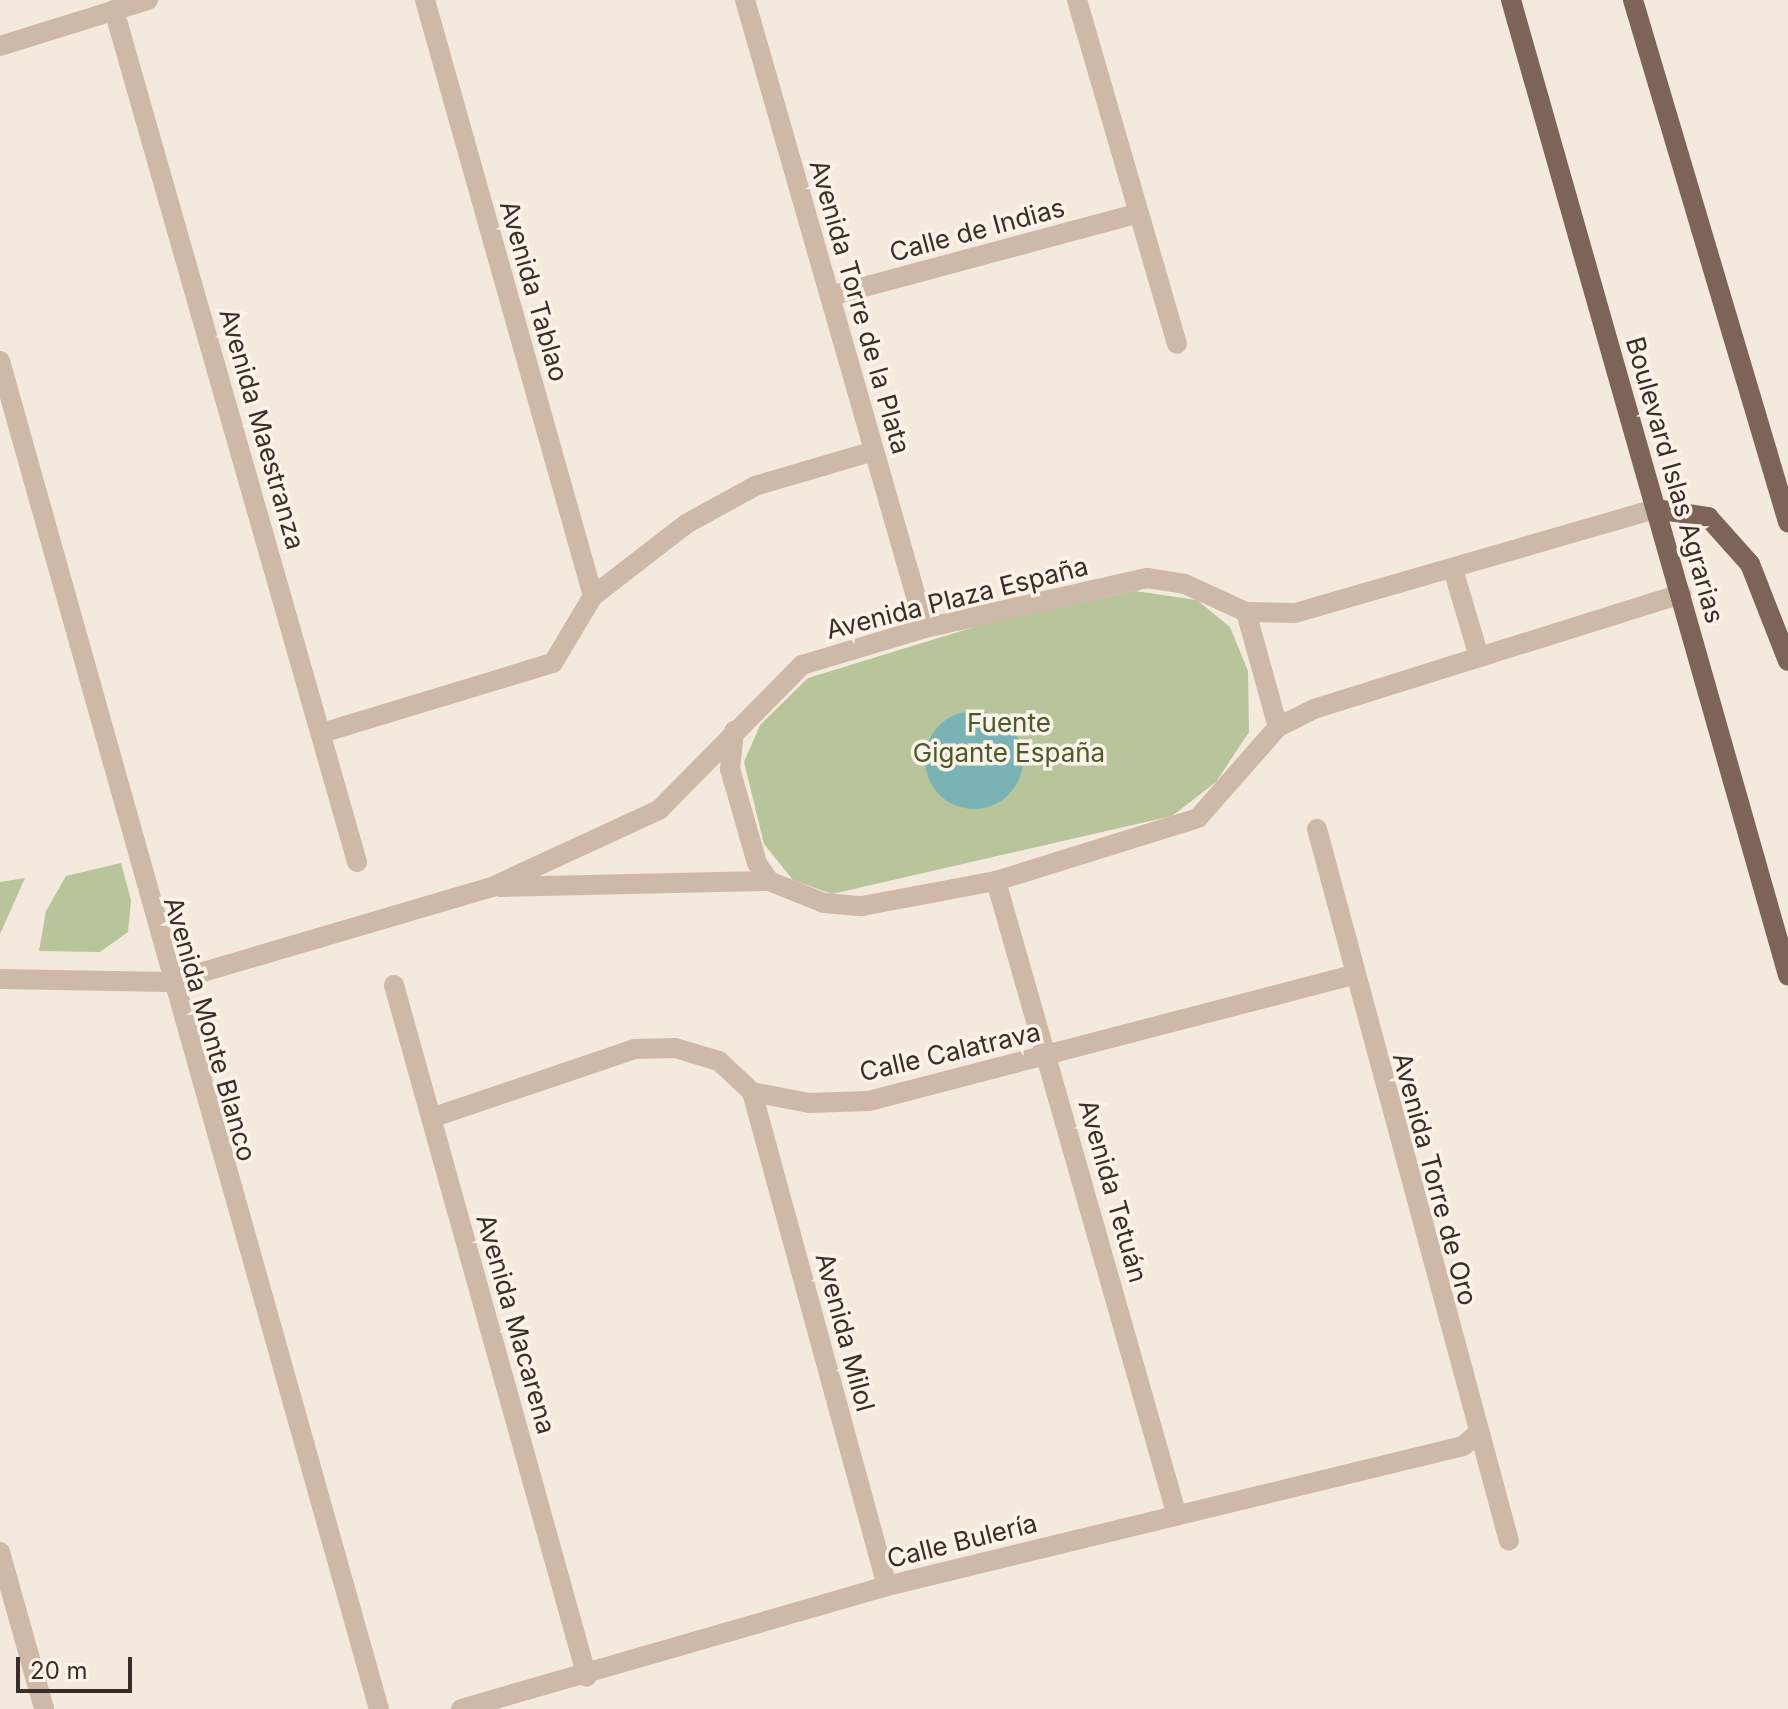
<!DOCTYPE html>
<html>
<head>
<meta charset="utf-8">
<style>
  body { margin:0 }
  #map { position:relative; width:1788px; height:1709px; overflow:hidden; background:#f4e9dd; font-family:Inter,sans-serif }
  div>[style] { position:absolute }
  .green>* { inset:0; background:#b8c59b }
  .water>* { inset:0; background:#79b3b4 }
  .round { border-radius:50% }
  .street>* { height:20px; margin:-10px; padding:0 10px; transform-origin:10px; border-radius:10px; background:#ceb8a7 }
  .primary>* { height:20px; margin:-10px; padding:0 10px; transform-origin:10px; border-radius:10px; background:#7d6358 }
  span { translate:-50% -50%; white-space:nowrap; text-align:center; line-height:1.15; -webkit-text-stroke:7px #fbf3ea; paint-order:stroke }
  .street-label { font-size:26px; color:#3a2d28 }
  .park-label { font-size:26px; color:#4a5a2a }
  .scale { position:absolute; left:16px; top:1657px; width:116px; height:36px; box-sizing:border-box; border:4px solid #3a2d28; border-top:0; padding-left:10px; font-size:24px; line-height:28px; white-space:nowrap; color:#3a2d28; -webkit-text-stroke:6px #fbf3ea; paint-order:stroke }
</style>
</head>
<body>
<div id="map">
  <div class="green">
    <div style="clip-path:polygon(1135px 591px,1197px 600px,1230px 627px,1248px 671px,1249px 732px,1216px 782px,1172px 816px,832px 894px,793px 880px,764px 844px,744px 762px,760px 725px,808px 678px,984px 624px)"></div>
    <div style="clip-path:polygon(121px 863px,131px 900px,128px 932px,100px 952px,39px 951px,46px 911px,66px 876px)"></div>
    <div style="clip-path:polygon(25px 878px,0 934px,0 882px)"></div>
  </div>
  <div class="water">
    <div class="round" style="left:925px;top:711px;width:98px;height:98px"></div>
  </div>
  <div class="street">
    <div style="left:425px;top:0;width:619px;rotate:74.26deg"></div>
    <div style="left:745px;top:0;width:653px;rotate:74.01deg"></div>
    <div style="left:1077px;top:0;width:358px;rotate:73.8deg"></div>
    <div style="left:114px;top:10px;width:886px;rotate:74.08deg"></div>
    <div style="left:0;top:46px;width:155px;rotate:-17.3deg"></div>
    <div style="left:830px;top:296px;width:318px;rotate:-15deg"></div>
    <div style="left:0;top:361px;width:1400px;rotate:74.3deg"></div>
    <div style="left:1453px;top:569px;width:92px;rotate:73.5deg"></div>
    <div style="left:1246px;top:612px;width:119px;rotate:74.5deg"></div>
    <div style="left:734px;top:731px;width:38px;rotate:96deg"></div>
    <div style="left:730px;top:769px;width:98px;rotate:74deg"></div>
    <div style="left:757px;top:863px;width:22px;rotate:56deg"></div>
    <div style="left:322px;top:733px;width:241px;rotate:-16.9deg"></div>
    <div style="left:553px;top:663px;width:78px;rotate:-59.2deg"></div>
    <div style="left:593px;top:596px;width:118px;rotate:-37.7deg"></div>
    <div style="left:686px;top:524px;width:79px;rotate:-28.8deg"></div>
    <div style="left:755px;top:486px;width:124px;rotate:-16.4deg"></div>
    <div style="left:1317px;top:829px;width:737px;rotate:74.91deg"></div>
    <div style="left:996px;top:881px;width:660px;rotate:74.09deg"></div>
    <div style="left:500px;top:887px;width:269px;rotate:-1.3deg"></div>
    <div style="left:769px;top:881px;width:59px;rotate:21.8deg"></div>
    <div style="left:824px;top:903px;width:38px;rotate:5deg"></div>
    <div style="left:862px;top:906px;width:136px;rotate:-10.6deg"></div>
    <div style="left:996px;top:881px;width:212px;rotate:-17.3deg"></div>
    <div style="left:1198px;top:818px;width:121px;rotate:-48.7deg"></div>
    <div style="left:1278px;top:727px;width:40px;rotate:-26.6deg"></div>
    <div style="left:1314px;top:709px;width:385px;rotate:-17.4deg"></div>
    <div style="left:0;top:979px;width:169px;rotate:1deg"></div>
    <div style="left:169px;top:982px;width:337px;rotate:-16.4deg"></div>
    <div style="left:492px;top:887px;width:184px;rotate:-24.8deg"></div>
    <div style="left:659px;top:810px;width:204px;rotate:-45.4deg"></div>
    <div style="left:802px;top:665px;width:128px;rotate:-16.7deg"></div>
    <div style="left:925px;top:628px;width:228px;rotate:-12.7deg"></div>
    <div style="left:1147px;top:578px;width:38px;rotate:9deg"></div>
    <div style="left:1185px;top:584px;width:67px;rotate:24.7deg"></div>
    <div style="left:1246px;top:612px;width:49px;rotate:1.2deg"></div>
    <div style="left:1295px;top:613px;width:376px;rotate:-16.1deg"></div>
    <div style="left:394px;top:985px;width:718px;rotate:74.42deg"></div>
    <div style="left:752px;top:1092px;width:512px;rotate:74.72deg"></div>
    <div style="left:431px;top:1118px;width:215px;rotate:-18.7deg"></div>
    <div style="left:635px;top:1049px;width:40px;rotate:-1.4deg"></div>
    <div style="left:675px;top:1048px;width:46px;rotate:16.5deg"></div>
    <div style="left:719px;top:1061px;width:45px;rotate:43.2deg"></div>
    <div style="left:752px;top:1092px;width:58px;rotate:10.9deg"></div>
    <div style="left:809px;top:1103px;width:60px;rotate:-1.9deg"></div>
    <div style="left:869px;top:1101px;width:500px;rotate:-14.59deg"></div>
    <div style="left:0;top:1552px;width:163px;rotate:74.3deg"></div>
    <div style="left:461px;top:1709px;width:443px;rotate:-16.1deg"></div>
    <div style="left:887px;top:1586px;width:593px;rotate:-13.66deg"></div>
    <div style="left:1463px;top:1446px;width:18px;rotate:-41deg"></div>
  </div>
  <div class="primary">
    <div style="left:1511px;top:0;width:1014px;rotate:74.14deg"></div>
    <div style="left:1633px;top:0;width:545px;rotate:73.46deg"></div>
    <div style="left:1656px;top:509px;width:53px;rotate:8.7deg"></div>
    <div style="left:1708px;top:517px;width:63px;rotate:48.2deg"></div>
    <div style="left:1750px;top:564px;width:104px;rotate:68.6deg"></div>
  </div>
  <div class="street-label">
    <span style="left:977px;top:230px;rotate:-15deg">Calle de Indias</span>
    <span style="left:534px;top:291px;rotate:74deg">Avenida Tablao</span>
    <span style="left:860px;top:307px;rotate:74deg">Avenida Torre de la Plata</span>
    <span style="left:262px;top:429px;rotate:74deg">Avenida Maestranza</span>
    <span style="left:1675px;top:480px;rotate:74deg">Boulevard Islas Agrarias</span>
    <span style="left:957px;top:598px;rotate:-14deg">Avenida Plaza España</span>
    <span style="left:210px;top:1029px;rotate:74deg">Avenida Monte Blanco</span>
    <span style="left:950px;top:1052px;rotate:-13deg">Calle Calatrava</span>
    <span style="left:1435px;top:1179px;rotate:75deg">Avenida Torre de Oro</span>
    <span style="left:1113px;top:1191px;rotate:74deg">Avenida Tetuán</span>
    <span style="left:516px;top:1324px;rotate:74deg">Avenida Macarena</span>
    <span style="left:845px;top:1332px;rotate:75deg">Avenida Milol</span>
    <span style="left:962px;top:1541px;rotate:-14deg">Calle Bulería</span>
  </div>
  <div class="park-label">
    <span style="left:1009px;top:738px">Fuente<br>Gigante España</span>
  </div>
  <div class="scale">20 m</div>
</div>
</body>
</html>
